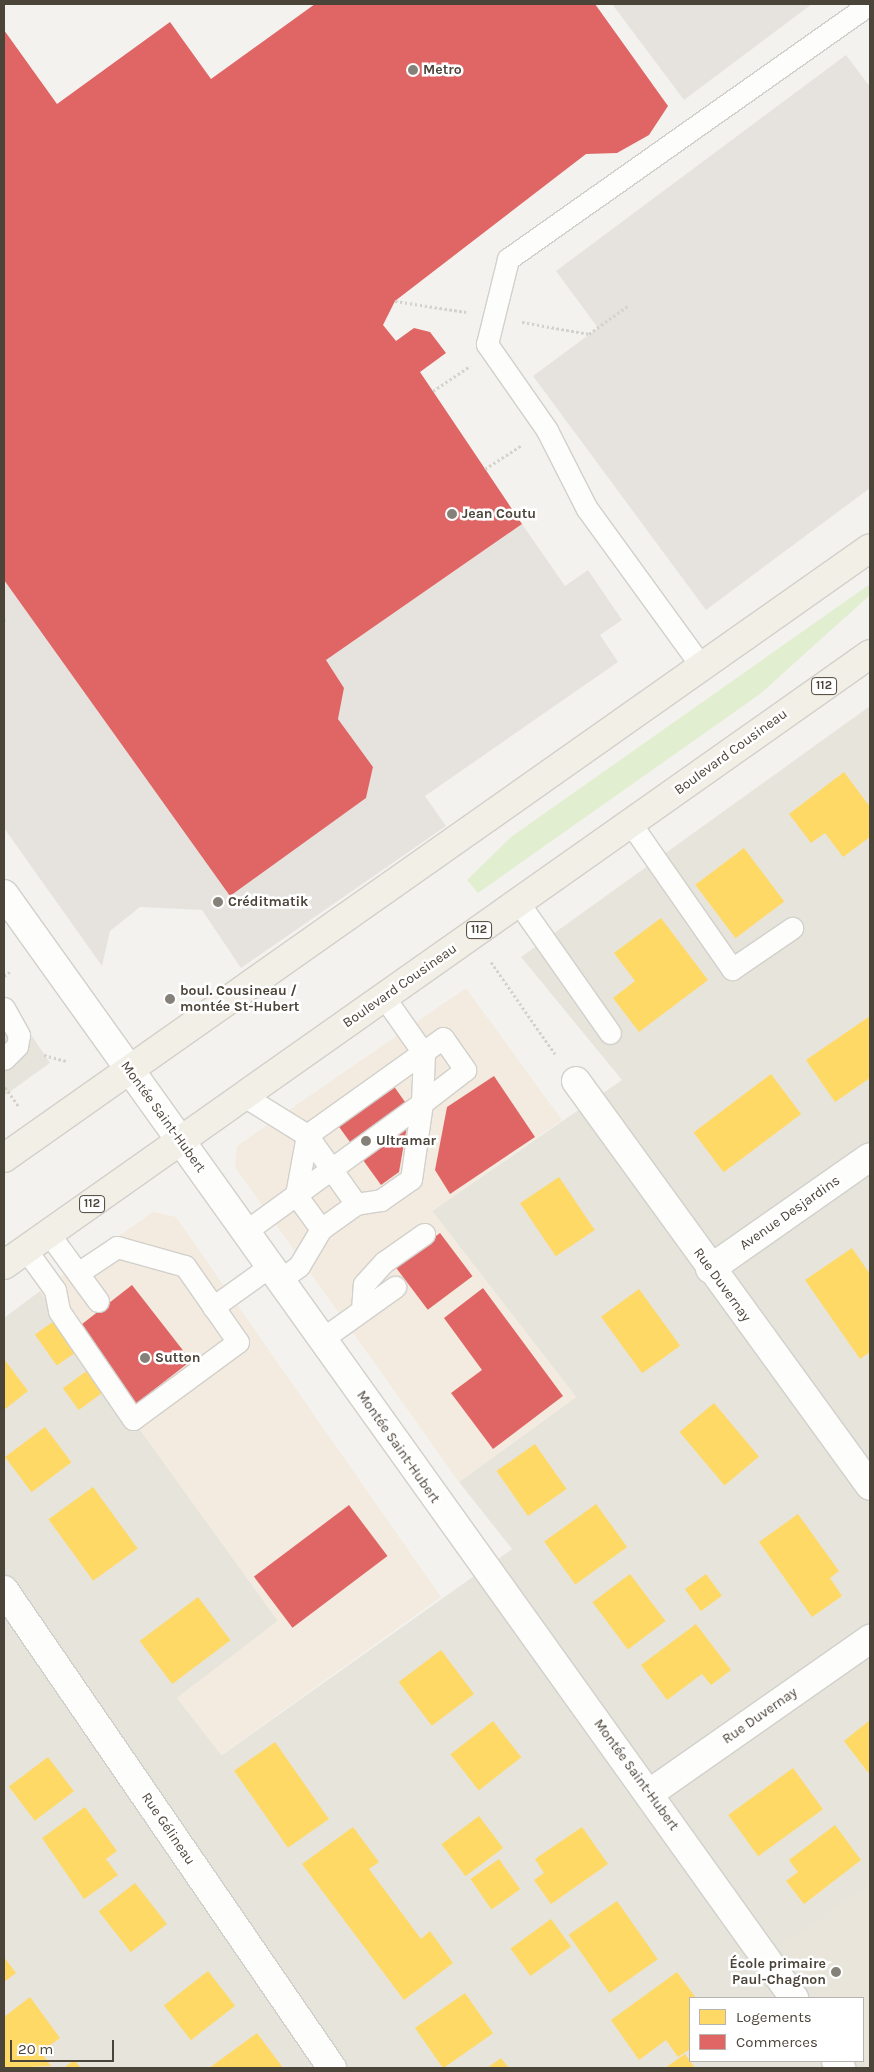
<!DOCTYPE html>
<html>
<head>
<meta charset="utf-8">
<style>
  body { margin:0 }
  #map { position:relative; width:874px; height:2072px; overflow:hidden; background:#f4f2ee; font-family:Karla,sans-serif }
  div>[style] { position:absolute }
  .residential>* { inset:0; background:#e7e4dc }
  .commercial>* { inset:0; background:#f3ebdf }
  .education>* { inset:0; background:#eae5da }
  .green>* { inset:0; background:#e1eecf }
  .parking>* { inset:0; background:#e6e3df }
  .homes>* { inset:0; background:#ffd966; transform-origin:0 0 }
  .shops>* { inset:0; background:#e06666; transform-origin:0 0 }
  .path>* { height:3px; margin-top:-1.5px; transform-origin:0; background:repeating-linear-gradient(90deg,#d3d2cc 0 2.5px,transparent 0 5px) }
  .roads { filter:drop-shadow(1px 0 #d2d0cb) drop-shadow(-1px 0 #d2d0cb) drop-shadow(0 1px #d2d0cb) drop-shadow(0 -1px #d2d0cb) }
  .service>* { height:21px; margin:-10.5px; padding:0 10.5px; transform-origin:10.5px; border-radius:10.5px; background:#fdfdfc }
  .minor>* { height:28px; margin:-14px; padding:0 14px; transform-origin:14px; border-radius:14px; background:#fdfdfc }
  .tertiary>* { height:28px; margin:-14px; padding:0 14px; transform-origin:14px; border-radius:14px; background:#fdfdfc }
  .primary>* { height:28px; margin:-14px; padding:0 14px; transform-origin:14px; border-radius:14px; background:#f2efe6 }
  .dots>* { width:14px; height:14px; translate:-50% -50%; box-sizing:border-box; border:2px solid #fff; border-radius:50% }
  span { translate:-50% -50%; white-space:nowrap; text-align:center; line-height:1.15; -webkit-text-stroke:5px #fff; paint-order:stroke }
  .shield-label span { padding:1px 4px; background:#fff; border:1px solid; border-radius:4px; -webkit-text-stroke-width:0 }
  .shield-label { font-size:12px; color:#4b4439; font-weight:700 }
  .poi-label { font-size:14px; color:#4b4439; font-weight:700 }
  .left { translate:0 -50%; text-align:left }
  .right { translate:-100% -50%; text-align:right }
  .street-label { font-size:14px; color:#4b4439 }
  .frame { position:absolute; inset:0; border:5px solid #4b4439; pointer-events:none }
  .legend { position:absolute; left:689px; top:1997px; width:175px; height:65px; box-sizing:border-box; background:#fff; border:1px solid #b7b4b0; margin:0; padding:6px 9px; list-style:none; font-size:15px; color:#4b4439 }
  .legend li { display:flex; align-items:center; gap:10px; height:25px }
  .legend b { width:25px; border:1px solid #b7b4b0 }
  .scale { position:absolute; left:10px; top:2040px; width:104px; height:22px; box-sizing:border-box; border:2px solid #4b4439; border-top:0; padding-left:6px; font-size:15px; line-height:18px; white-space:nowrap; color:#4b4439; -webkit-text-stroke:4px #fff; paint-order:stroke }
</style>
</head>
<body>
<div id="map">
  <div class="residential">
    <div style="clip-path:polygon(evenodd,870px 706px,870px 2068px,4px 2068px,4px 1318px,40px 1291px,278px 1621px,177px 1698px,222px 1755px,512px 1549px,459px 1482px,576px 1397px,432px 1211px,622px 1080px,521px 957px,870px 706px,690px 1998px,863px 1998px,863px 2061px,690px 2061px,690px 1998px)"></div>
    <div style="clip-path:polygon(4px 994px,50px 1063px,4px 1096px)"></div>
  </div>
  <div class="commercial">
    <div style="clip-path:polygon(466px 988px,562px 1120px,432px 1211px,576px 1397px,459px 1482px,235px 1167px,237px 1146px)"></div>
    <div style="clip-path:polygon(153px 1212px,176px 1217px,441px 1597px,221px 1755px,177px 1698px,278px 1621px,40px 1291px)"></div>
  </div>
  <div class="education">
    <div style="clip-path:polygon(870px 1883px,870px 2066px,863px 2055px,863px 1998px,821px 1998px,782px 1945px)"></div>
  </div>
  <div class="green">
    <div style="clip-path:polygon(870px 584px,870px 595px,760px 694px,478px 893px,467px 880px,511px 837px)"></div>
  </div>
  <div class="parking">
    <div style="clip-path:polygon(612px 4px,812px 4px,684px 100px)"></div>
    <div style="clip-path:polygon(846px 55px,870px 87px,870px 488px,706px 610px,533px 376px,598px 328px,556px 271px)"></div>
    <div style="clip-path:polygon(522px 524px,565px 586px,588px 570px,622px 620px,600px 635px,618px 662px,425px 796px,446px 826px,241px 968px,202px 910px,140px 907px,110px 931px,102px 966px,4px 828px,4px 580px,230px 895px,366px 798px,373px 767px,338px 719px,344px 688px,326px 660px)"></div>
  </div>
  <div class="homes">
    <div style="clip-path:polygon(844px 772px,870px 807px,870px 837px,843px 857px,825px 833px,811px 843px,789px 814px)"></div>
    <div style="left:744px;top:848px;width:67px;height:61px;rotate:53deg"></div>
    <div style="clip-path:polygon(661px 918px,708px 980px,639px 1032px,613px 998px,635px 981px,614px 953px)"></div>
    <div style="clip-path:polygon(870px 1016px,870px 1078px,835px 1102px,806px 1060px)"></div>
    <div style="left:771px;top:1074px;width:50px;height:97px;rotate:53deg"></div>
    <div style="left:559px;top:1177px;width:64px;height:47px;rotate:56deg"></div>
    <div style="clip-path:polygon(852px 1248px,870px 1274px,870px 1352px,860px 1359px,805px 1280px)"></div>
    <div style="left:639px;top:1289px;width:70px;height:47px;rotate:54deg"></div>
    <div style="left:57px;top:1319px;width:38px;height:27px;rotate:55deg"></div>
    <div style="clip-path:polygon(4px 1359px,28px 1391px,4px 1410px)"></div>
    <div style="left:92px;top:1367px;width:27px;height:36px;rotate:54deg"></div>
    <div style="left:714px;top:1403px;width:70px;height:45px;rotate:50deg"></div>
    <div style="left:45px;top:1427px;width:44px;height:50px;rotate:53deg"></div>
    <div style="left:535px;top:1444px;width:55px;height:47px;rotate:55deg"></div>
    <div style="left:93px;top:1487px;width:76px;height:55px;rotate:54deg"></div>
    <div style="left:596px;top:1504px;width:53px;height:64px;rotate:54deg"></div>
    <div style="clip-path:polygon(798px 1514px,839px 1571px,830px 1578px,842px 1596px,812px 1617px,759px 1542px)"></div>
    <div style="left:630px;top:1574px;width:59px;height:47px;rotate:53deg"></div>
    <div style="left:706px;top:1574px;width:27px;height:26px;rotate:54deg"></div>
    <div style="left:198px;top:1597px;width:54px;height:73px;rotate:53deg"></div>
    <div style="clip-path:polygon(696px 1624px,731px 1670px,711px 1685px,702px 1674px,667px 1700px,641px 1665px)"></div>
    <div style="left:441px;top:1650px;width:55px;height:53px;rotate:53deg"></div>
    <div style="clip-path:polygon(870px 1720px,870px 1775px,844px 1741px)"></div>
    <div style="left:493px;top:1721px;width:46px;height:54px;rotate:52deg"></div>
    <div style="left:275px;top:1742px;width:94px;height:50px;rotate:55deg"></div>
    <div style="left:48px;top:1757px;width:43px;height:49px;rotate:53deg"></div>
    <div style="left:793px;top:1768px;width:51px;height:80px;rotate:54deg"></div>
    <div style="clip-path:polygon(85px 1807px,117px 1851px,106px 1859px,118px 1875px,84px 1899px,42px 1838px)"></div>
    <div style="left:479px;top:1816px;width:40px;height:47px;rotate:53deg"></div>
    <div style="clip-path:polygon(835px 1825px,861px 1860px,804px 1904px,786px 1881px,798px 1872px,789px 1860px)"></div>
    <div style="clip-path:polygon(353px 1827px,379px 1862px,369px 1869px,421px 1939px,430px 1931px,453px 1963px,404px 2000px,302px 1864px)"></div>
    <div style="clip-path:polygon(582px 1827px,608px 1864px,551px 1904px,534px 1880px,544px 1873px,535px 1859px)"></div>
    <div style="left:499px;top:1859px;width:37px;height:35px;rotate:55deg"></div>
    <div style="left:135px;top:1883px;width:52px;height:46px;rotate:52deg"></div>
    <div style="left:617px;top:1901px;width:71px;height:59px;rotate:55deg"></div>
    <div style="left:551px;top:1919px;width:34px;height:50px;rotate:54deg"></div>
    <div style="clip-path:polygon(4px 1957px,16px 1973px,4px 1982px)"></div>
    <div style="left:208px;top:1971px;width:44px;height:56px;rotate:52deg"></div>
    <div style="clip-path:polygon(677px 1972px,696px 1998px,690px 1998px,690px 2049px,678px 2057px,666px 2040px,639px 2060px,611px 2020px)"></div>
    <div style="left:465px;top:1993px;width:49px;height:61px;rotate:55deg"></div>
    <div style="clip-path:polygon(30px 1997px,60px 2038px,41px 2052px,51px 2066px,4px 2068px,4px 2017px)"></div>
    <div style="clip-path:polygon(257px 2033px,283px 2068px,209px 2068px)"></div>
    <div style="clip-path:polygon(685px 2054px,695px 2068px,665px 2068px)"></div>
    <div style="clip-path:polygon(501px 2058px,509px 2068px,487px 2068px)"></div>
    <div style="clip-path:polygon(74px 2060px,81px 2068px,64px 2068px)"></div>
  </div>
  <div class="shops">
    <div style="clip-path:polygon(315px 4px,595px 4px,668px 106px,649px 135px,617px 153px,586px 154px,395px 301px,383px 325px,396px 341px,414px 328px,430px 332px,446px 353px,420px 372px,522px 524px,326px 660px,344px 688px,338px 719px,373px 767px,366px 798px,230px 896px,4px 580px,4px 30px,57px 104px,170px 22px,211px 79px)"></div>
    <div style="clip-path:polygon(494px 1076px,535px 1137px,450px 1194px,435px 1170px,447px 1107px)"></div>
    <div style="clip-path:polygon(393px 1085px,410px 1109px,399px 1172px,381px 1185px,337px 1124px)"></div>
    <div style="left:440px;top:1233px;width:54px;height:56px;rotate:53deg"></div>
    <div style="left:132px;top:1285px;width:96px;height:71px;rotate:52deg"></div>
    <div style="clip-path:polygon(483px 1288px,563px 1396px,493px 1449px,451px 1393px,482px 1370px,444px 1318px)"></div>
    <div style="left:349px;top:1505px;width:64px;height:119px;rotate:53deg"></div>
  </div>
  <div class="path">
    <div style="left:395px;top:301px;width:72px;rotate:8.8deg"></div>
    <div style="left:522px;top:322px;width:68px;rotate:10.2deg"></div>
    <div style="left:589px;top:334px;width:49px;rotate:-35.9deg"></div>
    <div style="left:433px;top:391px;width:45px;rotate:-34deg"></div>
    <div style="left:485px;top:469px;width:44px;rotate:-33deg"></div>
    <div style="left:4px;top:620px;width:2px"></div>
    <div style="left:491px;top:962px;width:112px;rotate:55.2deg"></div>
    <div style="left:4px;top:976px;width:7px;rotate:-34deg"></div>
    <div style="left:44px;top:1055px;width:23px;rotate:15deg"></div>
    <div style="left:5px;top:1087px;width:24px;rotate:55deg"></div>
  </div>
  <div class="roads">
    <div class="service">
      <div style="left:702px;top:667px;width:195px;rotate:-126deg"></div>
      <div style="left:587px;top:509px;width:89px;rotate:-116.9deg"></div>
      <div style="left:547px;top:430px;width:105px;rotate:-124.9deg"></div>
      <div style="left:487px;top:344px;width:88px;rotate:-76.1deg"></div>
      <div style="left:508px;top:259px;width:443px;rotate:-35.2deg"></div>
      <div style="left:631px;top:824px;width:177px;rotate:55.1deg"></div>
      <div style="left:732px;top:969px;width:73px;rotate:-34.3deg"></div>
      <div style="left:518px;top:902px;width:160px;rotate:54.9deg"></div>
      <div style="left:4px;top:1008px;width:31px;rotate:61deg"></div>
      <div style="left:19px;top:1035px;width:11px;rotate:100deg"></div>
      <div style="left:17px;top:1046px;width:18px;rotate:135deg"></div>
      <div style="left:244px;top:1096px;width:74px;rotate:31.8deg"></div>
      <div style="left:307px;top:1135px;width:85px;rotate:54.6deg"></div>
      <div style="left:356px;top:1204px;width:43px;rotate:144.5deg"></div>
      <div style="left:321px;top:1229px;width:43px;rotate:120.7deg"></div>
      <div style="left:299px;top:1266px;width:24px;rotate:144deg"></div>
      <div style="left:321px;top:1229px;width:42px;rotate:-126.3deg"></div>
      <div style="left:296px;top:1195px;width:61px;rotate:-79.6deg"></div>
      <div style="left:307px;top:1135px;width:167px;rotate:-35.5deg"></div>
      <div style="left:443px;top:1038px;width:39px;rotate:55deg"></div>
      <div style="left:465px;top:1070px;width:54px;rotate:142.5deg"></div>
      <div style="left:422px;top:1103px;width:77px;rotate:98.2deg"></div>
      <div style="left:411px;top:1179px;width:37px;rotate:145deg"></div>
      <div style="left:381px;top:1200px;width:25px;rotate:171deg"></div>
      <div style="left:246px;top:1231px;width:218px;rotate:-36deg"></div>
      <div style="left:422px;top:1103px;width:49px;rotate:-87.7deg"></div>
      <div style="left:424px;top:1054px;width:70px;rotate:-125.1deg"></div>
      <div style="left:49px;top:1234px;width:83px;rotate:53.8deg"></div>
      <div style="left:26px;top:1250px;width:49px;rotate:54.1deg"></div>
      <div style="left:55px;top:1290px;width:21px;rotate:79deg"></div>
      <div style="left:59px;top:1311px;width:131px;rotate:55.6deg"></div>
      <div style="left:133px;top:1419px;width:130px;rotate:-36.3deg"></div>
      <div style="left:238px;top:1342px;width:93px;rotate:-124.9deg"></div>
      <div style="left:185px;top:1266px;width:71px;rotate:-164.4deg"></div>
      <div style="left:117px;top:1247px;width:47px;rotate:146.3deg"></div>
      <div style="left:213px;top:1307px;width:70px;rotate:-35.7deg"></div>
      <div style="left:362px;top:1310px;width:26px;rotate:-86deg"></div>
      <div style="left:364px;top:1284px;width:30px;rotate:-48deg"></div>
      <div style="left:384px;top:1262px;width:49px;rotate:-35deg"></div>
      <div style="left:322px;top:1339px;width:90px;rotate:-35.5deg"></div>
    </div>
    <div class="minor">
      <div style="left:576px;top:1081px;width:500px;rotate:54.02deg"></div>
      <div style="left:710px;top:1269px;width:195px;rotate:-35deg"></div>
      <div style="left:4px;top:1590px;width:580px;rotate:55.54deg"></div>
      <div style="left:650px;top:1793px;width:269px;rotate:-35deg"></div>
    </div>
    <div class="tertiary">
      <div style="left:4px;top:894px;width:1358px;rotate:54.41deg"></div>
      <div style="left:836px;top:2061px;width:9px;rotate:54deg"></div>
    </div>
    <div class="primary">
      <div style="left:4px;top:1158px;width:1059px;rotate:-35.16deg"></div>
      <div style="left:4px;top:1265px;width:1060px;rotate:-35.2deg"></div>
    </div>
  </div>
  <div class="dots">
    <div style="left:413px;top:70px;background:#868178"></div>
    <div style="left:452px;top:514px;background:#868178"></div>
    <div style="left:218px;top:902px;background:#868178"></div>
    <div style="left:170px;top:999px;background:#868178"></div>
    <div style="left:366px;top:1141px;background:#868178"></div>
    <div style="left:145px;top:1358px;background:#868178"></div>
    <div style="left:836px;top:1972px;background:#868178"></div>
  </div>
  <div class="shield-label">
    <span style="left:824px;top:686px">112</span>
    <span style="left:479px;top:930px">112</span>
    <span style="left:92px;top:1204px">112</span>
  </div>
  <div class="poi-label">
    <span class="left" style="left:423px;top:70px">Metro</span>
    <span class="left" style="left:462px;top:514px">Jean Coutu</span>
    <span class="left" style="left:228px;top:902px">Créditmatik</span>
    <span class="left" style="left:180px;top:999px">boul. Cousineau /<br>montée St-Hubert</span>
    <span class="left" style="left:376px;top:1141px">Ultramar</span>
    <span class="left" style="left:155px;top:1358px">Sutton</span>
    <span class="right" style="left:826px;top:1972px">École primaire<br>Paul-Chagnon</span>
  </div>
  <div class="street-label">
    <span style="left:731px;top:752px;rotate:-36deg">Boulevard Cousineau</span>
    <span style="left:400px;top:986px;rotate:-35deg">Boulevard Cousineau</span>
    <span style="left:163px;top:1117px;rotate:54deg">Montée Saint-Hubert</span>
    <span style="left:790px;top:1213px;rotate:-35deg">Avenue Desjardins</span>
    <span style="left:722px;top:1285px;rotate:54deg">Rue Duvernay</span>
    <span style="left:398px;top:1447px;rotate:55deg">Montée Saint-Hubert</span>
    <span style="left:760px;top:1716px;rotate:-35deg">Rue Duvernay</span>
    <span style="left:636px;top:1775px;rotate:54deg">Montée Saint-Hubert</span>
    <span style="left:168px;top:1829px;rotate:56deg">Rue Gélineau</span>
  </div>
  <div class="frame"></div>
  <ul class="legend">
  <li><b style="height:14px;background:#ffd966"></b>Logements</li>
  <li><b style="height:14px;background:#e06666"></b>Commerces</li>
  </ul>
  <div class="scale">20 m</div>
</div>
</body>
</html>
